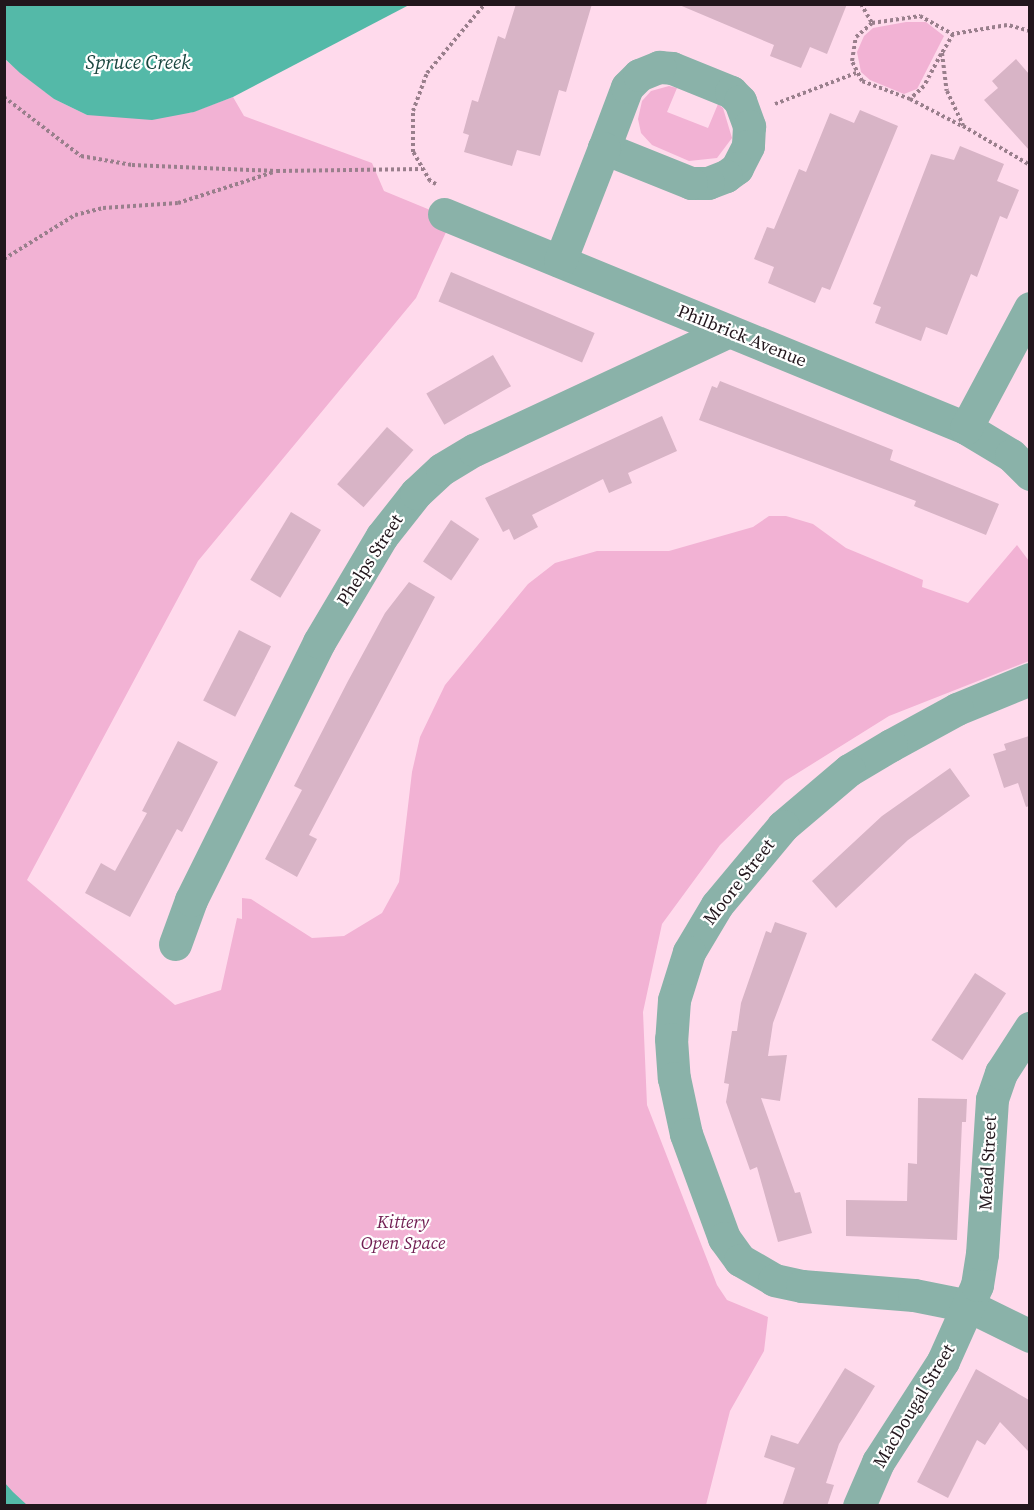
<!DOCTYPE html>
<html>
<head>
<meta charset="utf-8">
<style>
  body { margin:0 }
  #map { position:relative; width:1034px; height:1510px; overflow:hidden; background:#ffdaec; font-family:"Source Serif 4",serif }
  div>[style] { position:absolute }
  .green>* { inset:0; background:#f2b2d4 }
  .water>* { inset:0; background:#54b9a8 }
  .building>* { inset:0; background:#d8b4c6; transform-origin:0 0 }
  .path>* { height:4px; margin-top:-2px; transform-origin:0; background:repeating-linear-gradient(90deg,#997f8c 0 3px,transparent 0 6px) }
  .minor>* { height:33px; margin:-16.5px; padding:0 16.5px; transform-origin:16.5px; border-radius:16.5px; background:#8ab2a9 }
  span { translate:-50% -50%; white-space:nowrap; text-align:center; line-height:1.15; -webkit-text-stroke:4.5px #fff; paint-order:stroke }
  .street-label { font-size:18px; color:#22161c }
  .park-label { font-size:18px; color:#711e52; font-style:italic }
  .water-label { font-size:20px; color:#19463f; font-style:italic }
  .frame { position:absolute; inset:0; border:6px solid #22161c; pointer-events:none }
</style>
</head>
<body>
<div id="map">
  <div class="green">
    <div style="clip-path:polygon(906px 22px,926px 22px,944px 36px,917px 89px,904px 94px,870px 80px,861px 72px,857px 52px,864px 36px,873px 28px)"></div>
    <div style="clip-path:polygon(4px 59px,54px 99px,87px 115px,190px 113px,233px 97px,244px 116px,372px 163px,384px 191px,452px 219px,416px 298px,198px 561px,27px 880px,175px 1005px,221px 990px,237px 918px,242px 919px,242px 898px,251px 899px,312px 938px,344px 936px,382px 913px,399px 882px,412px 772px,420px 737px,445px 685px,528px 584px,555px 563px,597px 551px,669px 551px,753px 527px,769px 516px,786px 516px,813px 524px,846px 548px,923px 580px,922px 587px,968px 603px,1017px 545px,1029px 561px,1029px 661px,889px 716px,785px 781px,720px 845px,662px 924px,643px 1012px,647px 1105px,717px 1285px,727px 1300px,768px 1317px,764px 1351px,730px 1411px,706px 1505px,5px 1505px)"></div>
    <div style="clip-path:polygon(669px 86px,677px 88px,667px 112px,708px 128px,718px 104px,723px 108px,732px 138px,717px 158px,689px 161px,652px 145px,641px 133px,638px 119px,642px 101px,651px 91px)"></div>
  </div>
  <div class="water">
    <div style="clip-path:polygon(5px 4px,409px 4px,409px 5px,233px 97px,194px 112px,152px 120px,87px 115px,54px 99px,20px 73px,5px 59px)"></div>
    <div style="clip-path:polygon(4px 1482px,13px 1492px,27px 1505px,5px 1505px)"></div>
  </div>
  <div class="building">
    <div style="clip-path:polygon(516px 4px,592px 4px,566px 92px,559px 90px,540px 156px,517px 150px,512px 166px,464px 152px,469px 135px,463px 133px,472px 100px,478px 102px,498px 36px,505px 39px)"></div>
    <div style="clip-path:polygon(677px 4px,847px 4px,827px 54px,810px 47px,801px 68px,770px 56px,774px 45px)"></div>
    <div style="clip-path:polygon(1016px 59px,1029px 74px,1029px 150px,984px 100px,998px 88px,992px 81px)"></div>
    <div style="clip-path:polygon(860px 110px,898px 126px,830px 290px,822px 287px,815px 303px,768px 283px,774px 267px,754px 259px,767px 227px,774px 229px,799px 169px,806px 172px,830px 113px,854px 123px)"></div>
    <div style="clip-path:polygon(960px 146px,1004px 164px,997px 181px,1019px 190px,1007px 219px,1000px 216px,977px 277px,971px 274px,947px 335px,926px 327px,921px 341px,875px 323px,881px 307px,873px 304px,931px 154px,954px 160px)"></div>
    <div style="left:451px;top:272px;width:156px;height:32px;rotate:23deg"></div>
    <div style="left:493px;top:355px;width:36px;height:77px;rotate:60deg"></div>
    <div style="clip-path:polygon(720px 381px,893px 450px,890px 460px,999px 504px,986px 535px,914px 506px,916px 501px,699px 420px,712px 386px,717px 388px)"></div>
    <div style="clip-path:polygon(662px 416px,677px 451px,628px 473px,632px 483px,609px 493px,603px 479px,532px 515px,538px 527px,514px 540px,509px 529px,503px 532px,485px 498px)"></div>
    <div style="left:387px;top:427px;width:35px;height:76px;rotate:41deg"></div>
    <div style="left:291px;top:512px;width:35px;height:79px;rotate:31deg"></div>
    <div style="left:451px;top:520px;width:34px;height:50px;rotate:34deg"></div>
    <div style="clip-path:polygon(409px 582px,435px 597px,309px 835px,317px 839px,297px 877px,265px 859px,302px 790px,294px 786px,348px 681px,385px 613px)"></div>
    <div style="left:239px;top:630px;width:36px;height:79px;rotate:27deg"></div>
    <div style="clip-path:polygon(1029px 736px,1029px 806px,1026px 807px,1018px 783px,1004px 788px,993px 754px,1006px 750px,1004px 744px)"></div>
    <div style="clip-path:polygon(178px 741px,218px 762px,182px 832px,177px 829px,130px 917px,85px 893px,101px 863px,115px 871px,147px 813px,142px 811px)"></div>
    <div style="clip-path:polygon(950px 768px,970px 796px,908px 840px,836px 908px,812px 881px,882px 816px)"></div>
    <div style="clip-path:polygon(775px 922px,807px 933px,773px 1023px,768px 1056px,787px 1055px,780px 1101px,761px 1098px,795px 1193px,800px 1192px,812px 1233px,778px 1242px,757px 1167px,750px 1170px,726px 1102px,729px 1084px,724px 1083px,732px 1031px,737px 1031px,741px 1003px,766px 931px,771px 933px)"></div>
    <div style="left:975px;top:973px;width:37px;height:80px;rotate:33deg"></div>
    <div style="clip-path:polygon(918px 1098px,967px 1099px,966px 1122px,962px 1122px,957px 1240px,846px 1236px,846px 1200px,907px 1201px,908px 1163px,917px 1164px)"></div>
    <div style="clip-path:polygon(845px 1368px,875px 1386px,839px 1444px,826px 1483px,834px 1485px,827px 1506px,782px 1506px,795px 1468px,764px 1457px,771px 1435px,798px 1444px)"></div>
    <div style="clip-path:polygon(976px 1369px,1029px 1400px,1029px 1452px,1000px 1422px,985px 1445px,977px 1440px,948px 1498px,917px 1482px)"></div>
  </div>
  <div class="path">
    <div style="left:861px;top:4px;width:22px;rotate:60deg"></div>
    <div style="left:1030px;top:31px;width:24px;rotate:-165deg"></div>
    <div style="left:1007px;top:25px;width:55px;rotate:170.5deg"></div>
    <div style="left:953px;top:34px;width:22px;rotate:120deg"></div>
    <div style="left:942px;top:53px;width:38px;rotate:83deg"></div>
    <div style="left:947px;top:91px;width:38px;rotate:65deg"></div>
    <div style="left:963px;top:126px;width:78px;rotate:30.2deg"></div>
    <div style="left:941px;top:54px;width:36px;rotate:118deg"></div>
    <div style="left:924px;top:86px;width:19px;rotate:137deg"></div>
    <div style="left:910px;top:99px;width:59px;rotate:27.4deg"></div>
    <div style="left:4px;top:97px;width:97px;rotate:37.5deg"></div>
    <div style="left:81px;top:156px;width:52px;rotate:10deg"></div>
    <div style="left:132px;top:165px;width:145px;rotate:2.4deg"></div>
    <div style="left:277px;top:171px;width:145px;rotate:-0.8deg"></div>
    <div style="left:910px;top:99px;width:51px;rotate:-159.4deg"></div>
    <div style="left:862px;top:81px;width:22px;rotate:-117deg"></div>
    <div style="left:852px;top:61px;width:24px;rotate:-81deg"></div>
    <div style="left:856px;top:37px;width:21px;rotate:-41deg"></div>
    <div style="left:872px;top:23px;width:49px;rotate:-8.3deg"></div>
    <div style="left:920px;top:16px;width:38px;rotate:29deg"></div>
    <div style="left:775px;top:104px;width:87px;rotate:-20.9deg"></div>
    <div style="left:436px;top:184px;width:7px;rotate:-153deg"></div>
    <div style="left:430px;top:181px;width:34px;rotate:-120deg"></div>
    <div style="left:413px;top:152px;width:41px;rotate:-90deg"></div>
    <div style="left:413px;top:111px;width:40px;rotate:-69.8deg"></div>
    <div style="left:427px;top:73px;width:90px;rotate:-50deg"></div>
    <div style="left:4px;top:259px;width:84px;rotate:-31.8deg"></div>
    <div style="left:75px;top:215px;width:29px;rotate:-14deg"></div>
    <div style="left:103px;top:208px;width:75px;rotate:-3.8deg"></div>
    <div style="left:178px;top:203px;width:101px;rotate:-17.9deg"></div>
  </div>
  <div class="minor">
    <div style="left:659px;top:67px;width:13px;rotate:4deg"></div>
    <div style="left:672px;top:68px;width:64px;rotate:22.1deg"></div>
    <div style="left:731px;top:92px;width:13px;rotate:45deg"></div>
    <div style="left:740px;top:101px;width:27px;rotate:70deg"></div>
    <div style="left:749px;top:126px;width:20px;rotate:93deg"></div>
    <div style="left:748px;top:146px;width:25px;rotate:117deg"></div>
    <div style="left:737px;top:168px;width:14px;rotate:144deg"></div>
    <div style="left:726px;top:176px;width:19px;rotate:159deg"></div>
    <div style="left:708px;top:183px;width:17px;rotate:180deg"></div>
    <div style="left:691px;top:183px;width:94px;rotate:-158.1deg"></div>
    <div style="left:604px;top:148px;width:65px;rotate:-69.3deg"></div>
    <div style="left:627px;top:87px;width:17px;rotate:-45deg"></div>
    <div style="left:639px;top:75px;width:22px;rotate:-22deg"></div>
    <div style="left:444px;top:214px;width:564px;rotate:22.29deg"></div>
    <div style="left:966px;top:428px;width:52px;rotate:31deg"></div>
    <div style="left:1011px;top:455px;width:27px;rotate:45deg"></div>
    <div style="left:560px;top:261px;width:121px;rotate:-68.7deg"></div>
    <div style="left:966px;top:428px;width:136px;rotate:-61.9deg"></div>
    <div style="left:1030px;top:679px;width:79px;rotate:157.7deg"></div>
    <div style="left:957px;top:709px;width:75px;rotate:151.4deg"></div>
    <div style="left:891px;top:745px;width:49px;rotate:149.2deg"></div>
    <div style="left:849px;top:770px;width:87px;rotate:139.7deg"></div>
    <div style="left:783px;top:826px;width:103px;rotate:129.9deg"></div>
    <div style="left:717px;top:905px;width:55px;rotate:120.8deg"></div>
    <div style="left:689px;top:952px;width:50px;rotate:107.4deg"></div>
    <div style="left:674px;top:1000px;width:39px;rotate:94deg"></div>
    <div style="left:671px;top:1039px;width:39px;rotate:86deg"></div>
    <div style="left:674px;top:1078px;width:57px;rotate:77.9deg"></div>
    <div style="left:686px;top:1134px;width:111px;rotate:69.9deg"></div>
    <div style="left:724px;top:1238px;width:27px;rotate:54deg"></div>
    <div style="left:740px;top:1260px;width:39px;rotate:30deg"></div>
    <div style="left:774px;top:1280px;width:29px;rotate:12deg"></div>
    <div style="left:802px;top:1286px;width:112px;rotate:4.6deg"></div>
    <div style="left:914px;top:1295px;width:56px;rotate:11.3deg"></div>
    <div style="left:969px;top:1306px;width:68px;rotate:26.2deg"></div>
    <div style="left:175px;top:944px;width:47px;rotate:-70deg"></div>
    <div style="left:191px;top:900px;width:288px;rotate:-63.6deg"></div>
    <div style="left:319px;top:642px;width:123px;rotate:-59.3deg"></div>
    <div style="left:382px;top:536px;width:55px;rotate:-51.7deg"></div>
    <div style="left:416px;top:493px;width:35px;rotate:-43deg"></div>
    <div style="left:442px;top:469px;width:37px;rotate:-31deg"></div>
    <div style="left:474px;top:450px;width:279px;rotate:-25deg"></div>
    <div style="left:859px;top:1506px;width:48px;rotate:-66.6deg"></div>
    <div style="left:878px;top:1462px;width:120px;rotate:-57.2deg"></div>
    <div style="left:943px;top:1361px;width:83px;rotate:-65.9deg"></div>
    <div style="left:977px;top:1285px;width:31px;rotate:-81deg"></div>
    <div style="left:982px;top:1254px;width:155px;rotate:-86.3deg"></div>
    <div style="left:992px;top:1099px;width:28px;rotate:-71deg"></div>
    <div style="left:1001px;top:1073px;width:54px;rotate:-57.2deg"></div>
  </div>
  <div class="street-label">
    <span style="left:742px;top:336px;rotate:22deg">Philbrick Avenue</span>
    <span style="left:370px;top:560px;rotate:-57deg">Phelps Street</span>
    <span style="left:739px;top:882px;rotate:-52deg">Moore Street</span>
    <span style="left:988px;top:1163px;rotate:-87deg">Mead Street</span>
    <span style="left:914px;top:1406px;rotate:-59deg">MacDougal Street</span>
  </div>
  <div class="park-label">
    <span style="left:403px;top:1233px">Kittery<br>Open Space</span>
  </div>
  <div class="water-label">
    <span style="left:138px;top:62px">Spruce Creek</span>
  </div>
  <div class="frame"></div>
</div>
</body>
</html>
